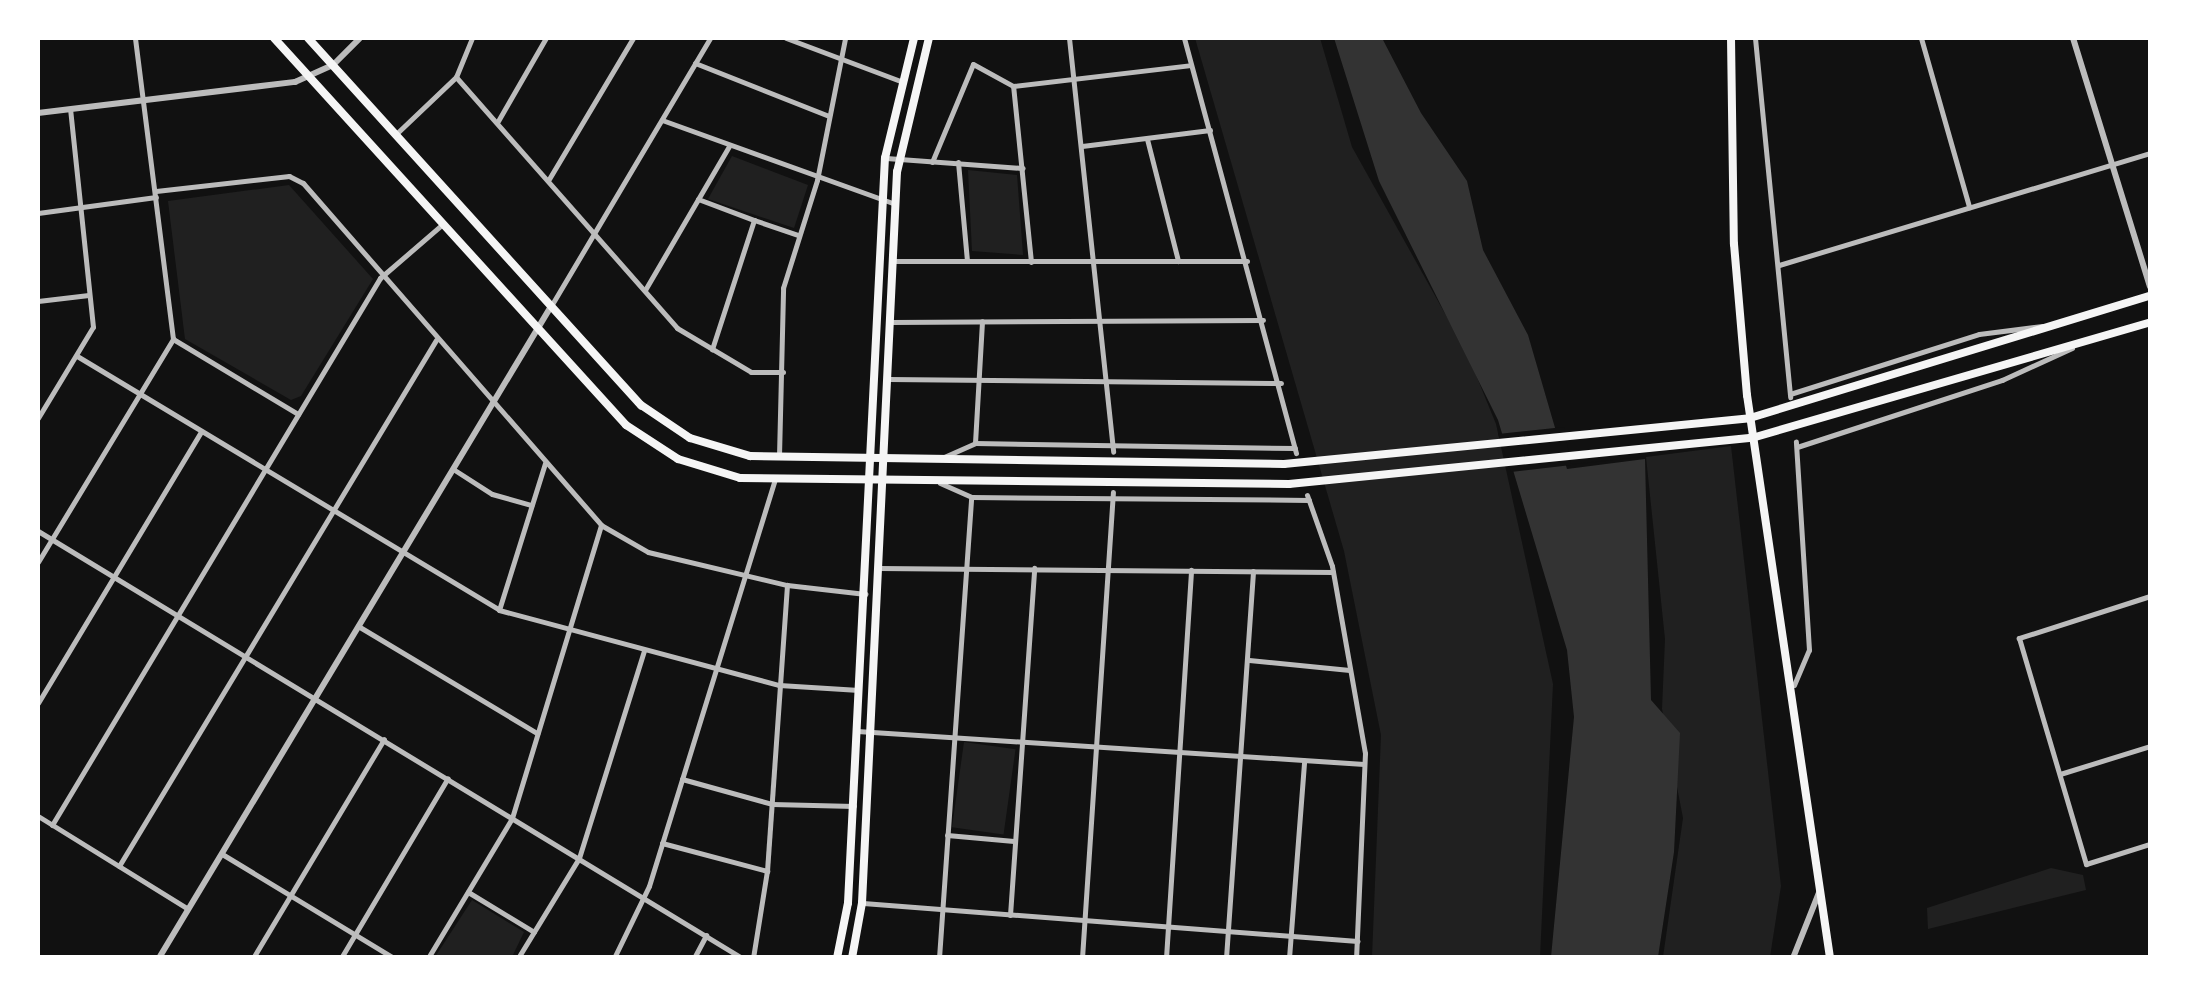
<!DOCTYPE html>
<html>
<head>
<meta charset="utf-8">
<style>
  body { margin:0 }
  #map { position:relative; width:2188px; height:995px; overflow:hidden; background:#111; font-family:Spectral,serif }
  div>[style] { position:absolute }
  .green>* { inset:0; background:#202020; transform-origin:0 0 }
  .water>* { inset:0; background:#333 }
  .pier>* { inset:0; background:#111 }
  .minor>* { height:5px; margin:-2.5px; padding:0 2.5px; transform-origin:2.5px; border-radius:2.5px; background:#bcbcbc }
  .tertiary>* { height:6px; margin:-3px; padding:0 3px; transform-origin:3px; border-radius:3px; background:#bcbcbc }
  .primary>* { height:8px; margin:-4px; padding:0 4px; transform-origin:4px; border-radius:4px; background:#f5f5f5 }
  .trunk>* { height:8px; margin:-4px; padding:0 4px; transform-origin:4px; border-radius:4px; background:#f5f5f5 }
  span { translate:-50% -50%; white-space:nowrap; text-align:center; line-height:1.15; -webkit-text-stroke:8px #fff; paint-order:stroke }
  .frame { position:absolute; inset:0; border:40px solid #fff; pointer-events:none }
</style>
</head>
<body>
<div id="map">
  <div class="green">
    <div style="clip-path:polygon(1195px 38px,1320px 38px,1352px 147px,1467px 353px,1496px 424px,1553px 684px,1540px 957px,1372px 957px,1381px 735px,1344px 551px)"></div>
    <div style="clip-path:polygon(732px 156px,808px 185px,794px 228px,708px 199px)"></div>
    <div style="clip-path:polygon(968px 170px,1017px 175px,1023px 255px,972px 251px)"></div>
    <div style="clip-path:polygon(289px 185px,373px 279px,301px 396px,291px 400px,185px 339px,168px 201px)"></div>
    <div style="clip-path:polygon(1731px 446px,1781px 886px,1770px 957px,1663px 957px,1683px 818px,1662px 709px,1665px 639px,1646px 457px)"></div>
    <div style="left:964px;top:742px;width:52px;height:86px;rotate:8deg"></div>
    <div style="clip-path:polygon(2051px 868px,2083px 875px,2086px 890px,1928px 929px,1927px 908px)"></div>
    <div style="clip-path:polygon(472px 900px,524px 932px,512px 957px,435px 957px)"></div>
  </div>
  <div class="water">
    <div style="clip-path:polygon(1334px 38px,1382px 38px,1421px 113px,1467px 181px,1483px 250px,1528px 335px,1567px 469px,1645px 459px,1651px 700px,1680px 733px,1674px 852px,1658px 957px,1551px 957px,1574px 717px,1567px 650px,1498px 420px,1379px 181px)"></div>
  </div>
  <div class="pier">
    <div style="clip-path:polygon(1564px 427px,1571px 464px,1649px 456px,1511px 472px,1498px 434px)"></div>
  </div>
  <div class="minor">
    <div style="left:786px;top:38px;width:125px;rotate:20.6deg"></div>
    <div style="left:1069px;top:38px;width:416px;rotate:83.9deg"></div>
    <div style="left:1184px;top:38px;width:430px;rotate:74.9deg"></div>
    <div style="left:1755px;top:38px;width:361px;rotate:84.4deg"></div>
    <div style="left:1921px;top:38px;width:176px;rotate:74.1deg"></div>
    <div style="left:695px;top:63px;width:144px;rotate:21.6deg"></div>
    <div style="left:456px;top:77px;width:334px;rotate:48.6deg"></div>
    <div style="left:677px;top:328px;width:86px;rotate:30.7deg"></div>
    <div style="left:751px;top:372px;width:32px"></div>
    <div style="left:662px;top:120px;width:248px;rotate:19.8deg"></div>
    <div style="left:498px;top:121px;width:96px;rotate:-60deg"></div>
    <div style="left:395px;top:135px;width:84px;rotate:-43.6deg"></div>
    <div style="left:456px;top:77px;width:42px;rotate:-67.7deg"></div>
    <div style="left:1147px;top:139px;width:126px;rotate:75.7deg"></div>
    <div style="left:1082px;top:146px;width:129px;rotate:-7.1deg"></div>
    <div style="left:886px;top:158px;width:137px;rotate:4.2deg"></div>
    <div style="left:932px;top:162px;width:106px;rotate:-67.3deg"></div>
    <div style="left:973px;top:64px;width:46px;rotate:28.8deg"></div>
    <div style="left:958px;top:162px;width:99px;rotate:84.8deg"></div>
    <div style="left:549px;top:179px;width:164px;rotate:-59.2deg"></div>
    <div style="left:156px;top:191px;width:134px;rotate:-6.4deg"></div>
    <div style="left:289px;top:176px;width:16px;rotate:27deg"></div>
    <div style="left:303px;top:183px;width:454px;rotate:48.9deg"></div>
    <div style="left:601px;top:525px;width:54px;rotate:29.9deg"></div>
    <div style="left:648px;top:552px;width:143px;rotate:13.4deg"></div>
    <div style="left:787px;top:585px;width:79px;rotate:6.6deg"></div>
    <div style="left:698px;top:199px;width:60px;rotate:20.6deg"></div>
    <div style="left:754px;top:220px;width:136px;rotate:108deg"></div>
    <div style="left:38px;top:213px;width:119px;rotate:-7.7deg"></div>
    <div style="left:754px;top:220px;width:46px;rotate:18.8deg"></div>
    <div style="left:892px;top:261px;width:355px"></div>
    <div style="left:1031px;top:262px;width:177px;rotate:-95.8deg"></div>
    <div style="left:1013px;top:86px;width:179px;rotate:-6.7deg"></div>
    <div style="left:1779px;top:265px;width:388px;rotate:-16.8deg"></div>
    <div style="left:645px;top:290px;width:167px;rotate:-59.7deg"></div>
    <div style="left:38px;top:301px;width:51px;rotate:-6.7deg"></div>
    <div style="left:551px;top:306px;width:312px;rotate:-59.3deg"></div>
    <div style="left:891px;top:322px;width:372px;rotate:-0.3deg"></div>
    <div style="left:173px;top:339px;width:146px;rotate:31deg"></div>
    <div style="left:77px;top:356px;width:493px;rotate:31deg"></div>
    <div style="left:499px;top:610px;width:290px;rotate:15deg"></div>
    <div style="left:779px;top:685px;width:80px;rotate:3.6deg"></div>
    <div style="left:889px;top:379px;width:392px;rotate:0.6deg"></div>
    <div style="left:1790px;top:394px;width:198px;rotate:-17.6deg"></div>
    <div style="left:1979px;top:334px;width:64px;rotate:-7.2deg"></div>
    <div style="left:38px;top:418px;width:106px;rotate:-58.9deg"></div>
    <div style="left:93px;top:327px;width:219px;rotate:-96deg"></div>
    <div style="left:975px;top:443px;width:122px;rotate:-86.7deg"></div>
    <div style="left:1797px;top:447px;width:216px;rotate:-18.1deg"></div>
    <div style="left:2002px;top:380px;width:77px;rotate:-24.6deg"></div>
    <div style="left:779px;top:456px;width:168px;rotate:-88.6deg"></div>
    <div style="left:783px;top:288px;width:113px;rotate:-72.5deg"></div>
    <div style="left:817px;top:180px;width:145px;rotate:-78.8deg"></div>
    <div style="left:944px;top:457px;width:34px;rotate:-24deg"></div>
    <div style="left:975px;top:443px;width:320px;rotate:0.9deg"></div>
    <div style="left:453px;top:469px;width:46px;rotate:32.7deg"></div>
    <div style="left:492px;top:494px;width:41px;rotate:15.8deg"></div>
    <div style="left:940px;top:483px;width:34px;rotate:24deg"></div>
    <div style="left:971px;top:497px;width:338px;rotate:0.5deg"></div>
    <div style="left:1307px;top:495px;width:75px;rotate:70.6deg"></div>
    <div style="left:1332px;top:566px;width:190px;rotate:80deg"></div>
    <div style="left:1365px;top:753px;width:205px;rotate:92.5deg"></div>
    <div style="left:38px;top:531px;width:823px;rotate:31.24deg"></div>
    <div style="left:38px;top:562px;width:261px;rotate:-58.8deg"></div>
    <div style="left:173px;top:339px;width:303px;rotate:-97.2deg"></div>
    <div style="left:879px;top:568px;width:454px;rotate:0.5deg"></div>
    <div style="left:2150px;top:596px;width:138px;rotate:162.2deg"></div>
    <div style="left:2019px;top:638px;width:236px;rotate:73.5deg"></div>
    <div style="left:2086px;top:864px;width:67px;rotate:-17.4deg"></div>
    <div style="left:499px;top:610px;width:154px;rotate:-72.6deg"></div>
    <div style="left:358px;top:626px;width:209px;rotate:30.9deg"></div>
    <div style="left:1249px;top:660px;width:101px;rotate:5.7deg"></div>
    <div style="left:1794px;top:685px;width:38px;rotate:-67deg"></div>
    <div style="left:1809px;top:650px;width:209px;rotate:-93.6deg"></div>
    <div style="left:38px;top:703px;width:316px;rotate:-59deg"></div>
    <div style="left:857px;top:731px;width:508px;rotate:3.72deg"></div>
    <div style="left:2060px;top:774px;width:94px;rotate:-17.3deg"></div>
    <div style="left:682px;top:779px;width:93px;rotate:15.5deg"></div>
    <div style="left:772px;top:804px;width:82px;rotate:1.4deg"></div>
    <div style="left:38px;top:816px;width:176px;rotate:31.8deg"></div>
    <div style="left:52px;top:825px;width:638px;rotate:-59.05deg"></div>
    <div style="left:380px;top:278px;width:84px;rotate:-40.7deg"></div>
    <div style="left:947px;top:835px;width:67px;rotate:5.1deg"></div>
    <div style="left:662px;top:843px;width:109px;rotate:14.9deg"></div>
    <div style="left:222px;top:854px;width:201px;rotate:31.2deg"></div>
    <div style="left:119px;top:866px;width:614px;rotate:-58.92deg"></div>
    <div style="left:468px;top:892px;width:77px;rotate:31.2deg"></div>
    <div style="left:863px;top:903px;width:496px;rotate:4.4deg"></div>
    <div style="left:1010px;top:915px;width:348px;rotate:-86deg"></div>
    <div style="left:253px;top:958px;width:255px;rotate:-59.1deg"></div>
    <div style="left:341px;top:958px;width:209px;rotate:-59.3deg"></div>
    <div style="left:428px;top:958px;width:163px;rotate:-59deg"></div>
    <div style="left:512px;top:818px;width:306px;rotate:-73.1deg"></div>
    <div style="left:518px;top:958px;width:117px;rotate:-58.6deg"></div>
    <div style="left:579px;top:858px;width:218px;rotate:-72.6deg"></div>
    <div style="left:614px;top:958px;width:80px;rotate:-64.1deg"></div>
    <div style="left:649px;top:886px;width:424px;rotate:-72.8deg"></div>
    <div style="left:694px;top:958px;width:26px;rotate:-62deg"></div>
    <div style="left:753px;top:958px;width:88px;rotate:-80.9deg"></div>
    <div style="left:767px;top:871px;width:287px;rotate:-86deg"></div>
    <div style="left:939px;top:958px;width:462px;rotate:-86deg"></div>
    <div style="left:1082px;top:958px;width:467px;rotate:-86.2deg"></div>
    <div style="left:1166px;top:958px;width:389px;rotate:-86.3deg"></div>
    <div style="left:1226px;top:958px;width:388px;rotate:-86deg"></div>
    <div style="left:1289px;top:958px;width:198px;rotate:-85.6deg"></div>
  </div>
  <div class="tertiary">
    <div style="left:2073px;top:38px;width:260px;rotate:72.8deg"></div>
    <div style="left:38px;top:113px;width:259px;rotate:-6.9deg"></div>
    <div style="left:295px;top:82px;width:42px;rotate:-24.1deg"></div>
    <div style="left:333px;top:65px;width:38px;rotate:-45deg"></div>
    <div style="left:159px;top:958px;width:759px;rotate:-58.97deg"></div>
    <div style="left:1793px;top:958px;width:73px;rotate:-68.3deg"></div>
  </div>
  <div class="primary">
    <div style="left:274px;top:38px;width:523px;rotate:47.71deg"></div>
    <div style="left:626px;top:425px;width:62px;rotate:33.2deg"></div>
    <div style="left:678px;top:459px;width:65px;rotate:17deg"></div>
    <div style="left:740px;top:478px;width:549px;rotate:0.63deg"></div>
    <div style="left:1289px;top:484px;width:465px;rotate:-5.7deg"></div>
    <div style="left:1752px;top:438px;width:415px;rotate:-16.2deg"></div>
    <div style="left:308px;top:38px;width:496px;rotate:47.8deg"></div>
    <div style="left:641px;top:405px;width:59px;rotate:34deg"></div>
    <div style="left:690px;top:438px;width:63px;rotate:16.7deg"></div>
    <div style="left:750px;top:456px;width:534px;rotate:0.86deg"></div>
    <div style="left:1284px;top:464px;width:468px;rotate:-5.6deg"></div>
    <div style="left:1750px;top:418px;width:418px;rotate:-17deg"></div>
    <div style="left:837px;top:958px;width:56px;rotate:-78.7deg"></div>
    <div style="left:848px;top:903px;width:746px;rotate:-87.16deg"></div>
    <div style="left:885px;top:158px;width:123px;rotate:-76.4deg"></div>
    <div style="left:852px;top:958px;width:56px;rotate:-79.7deg"></div>
    <div style="left:862px;top:903px;width:732px;rotate:-87.26deg"></div>
    <div style="left:897px;top:172px;width:138px;rotate:-76.6deg"></div>
  </div>
  <div class="trunk">
    <div style="left:1731px;top:38px;width:206px;rotate:89.2deg"></div>
    <div style="left:1734px;top:244px;width:152px;rotate:85.1deg"></div>
    <div style="left:1747px;top:395px;width:569px;rotate:81.61deg"></div>
  </div>
  <div class="frame"></div>
</div>
</body>
</html>
